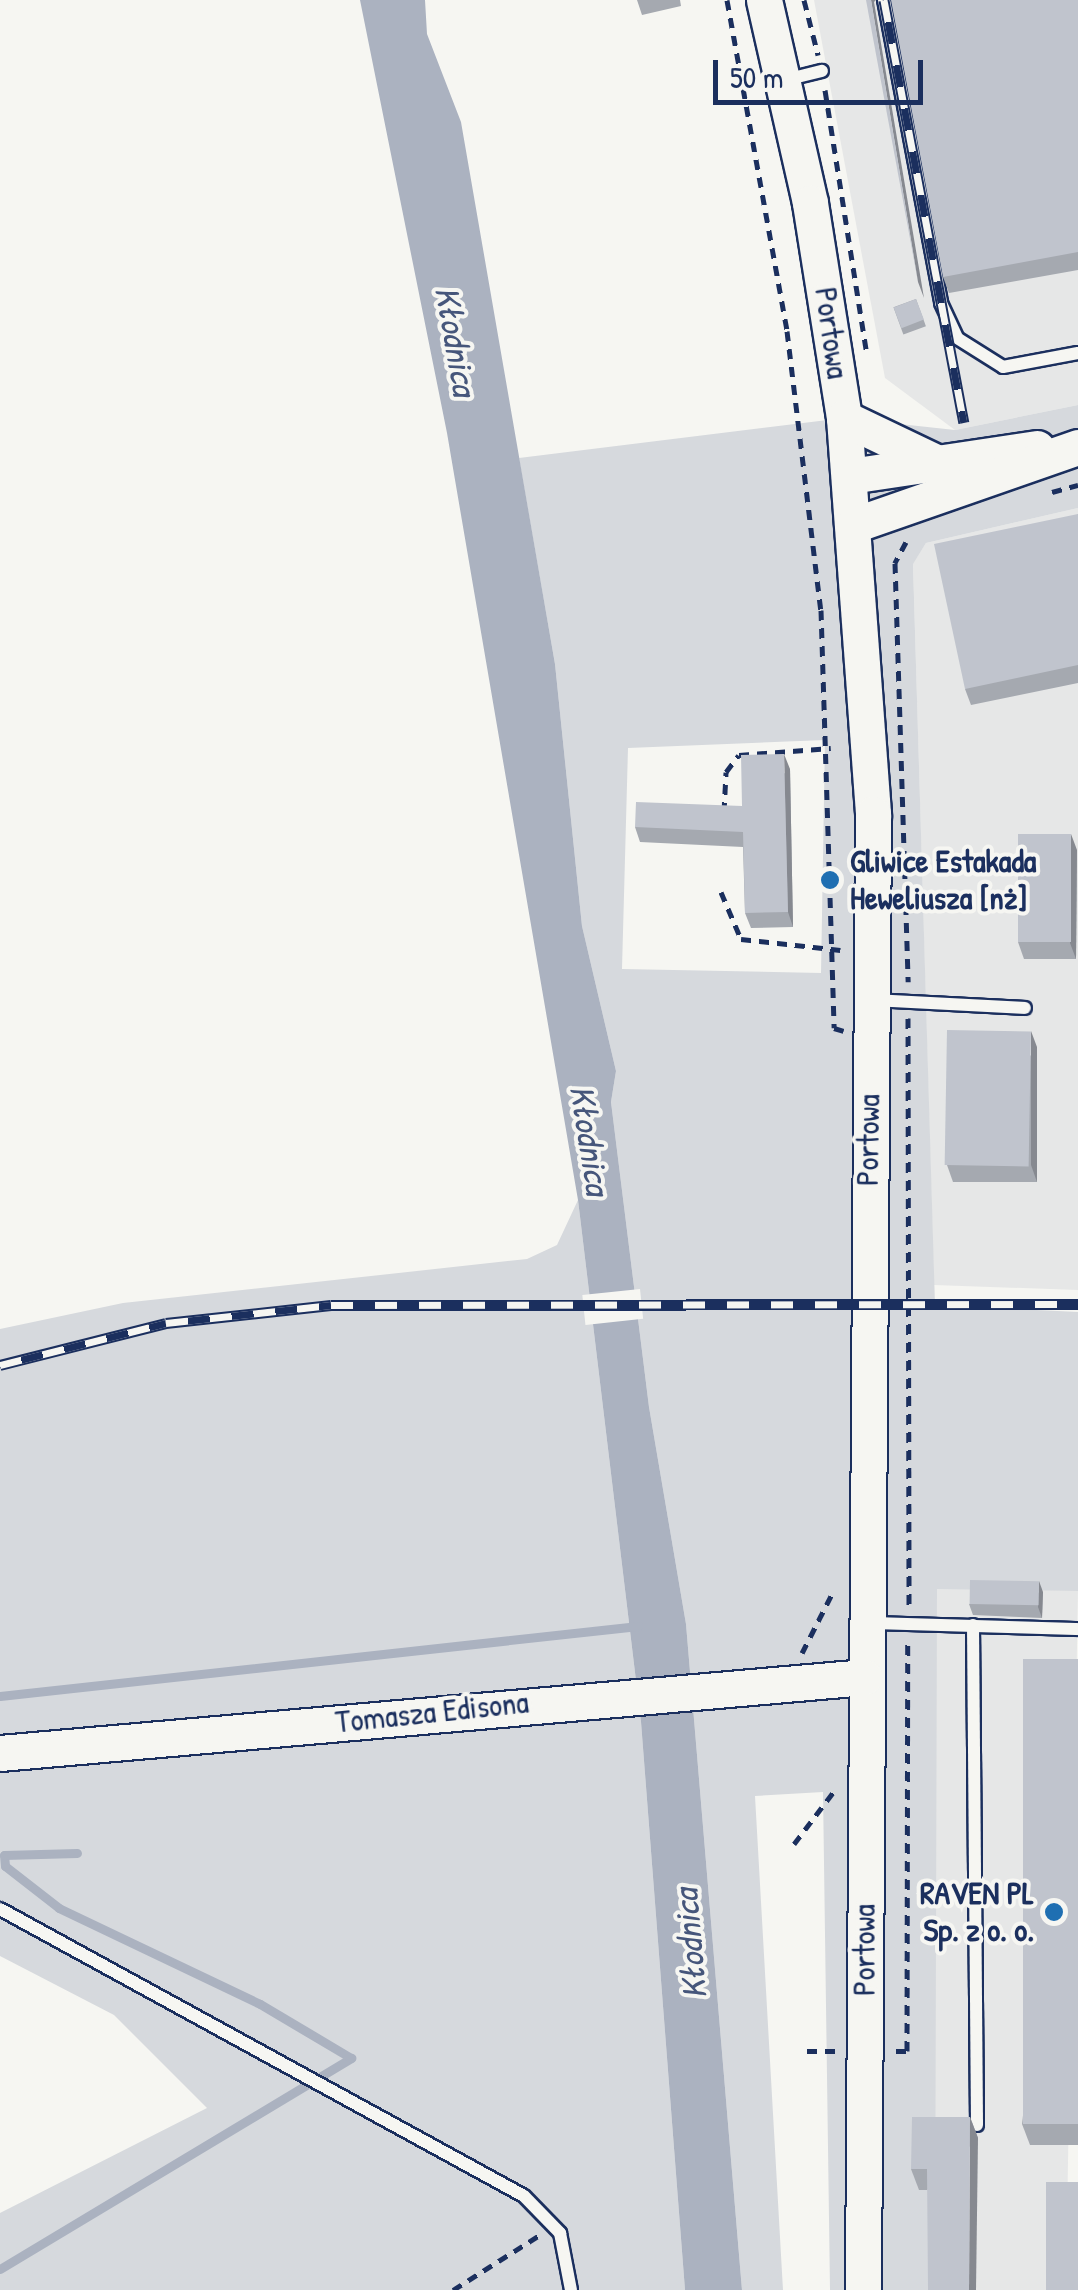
<!DOCTYPE html>
<html>
<head>
<meta charset="utf-8">
<style>
  body { margin:0 }
  #map { position:relative; width:1078px; height:2290px; overflow:hidden; background:#f6f6f2; font-family:"Patrick Hand",sans-serif }
  div>[style] { position:absolute }
  .built>* { inset:0; background:#e6e7e7; transform-origin:0 0 }
  .green>* { inset:0; background:#d6d9dd }
  .water>* { inset:0; background:#abb2c0 }
  .pier>* { inset:0; background:#f6f6f2; transform-origin:0 0 }
  .stream>* { height:9px; margin:-4.5px; padding:0 4.5px; transform-origin:4.5px; border-radius:4.5px; background:#abb2c0 }
  .path>* { height:5px; margin-top:-2.5px; transform-origin:0; background:repeating-linear-gradient(90deg,#1b2f5e 0 10px,transparent 0 18px) }
  .roads { filter:drop-shadow(2px 0 #1b2f5e) drop-shadow(-2px 0 #1b2f5e) drop-shadow(0 2px #1b2f5e) drop-shadow(0 -2px #1b2f5e) }
  .lane>* { height:12px; margin:-6px; padding:0 6px; transform-origin:6px; border-radius:6px; background:#f6f6f2 }
  .secondary>* { height:35px; margin:-17.5px; padding:0 17.5px; transform-origin:17.5px; border-radius:17.5px; background:#f6f6f2 }
  .rail>* { height:11px; margin-top:-5.5px; transform-origin:0; background:repeating-linear-gradient(90deg,#f6f6f2 0 22px,#1b2f5e 0 44px); box-sizing:border-box; border-block:2px solid #1b2f5e }
  .wall>* { inset:0; background:#a5a9b0; transform-origin:0 0 }
  .shaded-wall>* { inset:0; background:#868990 }
  .building>* { inset:0; background:#c0c4cd; transform-origin:0 0 }
  .dots>* { width:28px; height:28px; translate:-50% -50%; box-sizing:border-box; border:5px solid #f6f6f2; border-radius:50% }
  span { translate:-50% -50%; white-space:nowrap; text-align:center; line-height:1.15; -webkit-text-stroke:8px #f6f6f2; paint-order:stroke }
  .street-label { font-size:32px; color:#1b2f5e }
  .poi-label { font-size:32px; color:#1b2f5e; font-weight:700 }
  .left { translate:0 -50%; text-align:left }
  .right { translate:-100% -50%; text-align:right }
  .water-label { font-size:35px; color:#46567b; font-style:italic }
  .scale { position:absolute; left:713px; top:60px; width:210px; height:45px; box-sizing:border-box; border:5px solid #1b2f5e; border-top:0; padding-left:12px; font-size:30px; line-height:35px; white-space:nowrap; color:#1b2f5e; -webkit-text-stroke:8px #f6f6f2; paint-order:stroke }
</style>
</head>
<body>
<div id="map">
  <div class="built">
    <div style="clip-path:polygon(814px 0,1078px 0,1078px 405px,955px 430px,885px 378px)"></div>
    <div style="clip-path:polygon(1078px 508px,1078px 1290px,934px 1285px,913px 563px,926px 543px)"></div>
    <div style="left:937px;top:1588px;width:141px;height:702px;rotate:1deg"></div>
  </div>
  <div class="green">
    <div style="clip-path:polygon(evenodd,1078px 405px,1078px 508px,926px 543px,913px 564px,935px 1305px,1078px 1312px,1078px 1591px,937px 1589px,935px 2290px,830px 2290px,823px 1792px,755px 1796px,783px 2290px,742px 2290px,686px 1624px,649px 1407px,611px 1102px,616px 1071px,582px 926px,555px 664px,519px 458px,844px 418px,955px 430px,1078px 405px,825px 740px,821px 973px,622px 969px,628px 748px,825px 740px)"></div>
    <div style="clip-path:polygon(578px 1200px,641px 1722px,685px 2290px,0 2290px,0 2213px,207px 2108px,114px 2015px,0 1956px,0 1329px,123px 1303px,527px 1259px,557px 1245px)"></div>
  </div>
  <div class="water">
    <div style="clip-path:polygon(360px 0,425px 0,427px 34px,461px 122px,555px 664px,582px 926px,616px 1071px,611px 1102px,649px 1407px,686px 1624px,742px 2290px,685px 2290px,641px 1722px,578px 1200px,447px 433px)"></div>
  </div>
  <div class="pier">
    <div style="left:640px;top:1289px;width:30px;height:58px;rotate:84deg"></div>
  </div>
  <div class="stream">
    <div style="left:0;top:1696px;width:642px;rotate:-6.26deg"></div>
    <div style="left:0;top:2269px;width:410px;rotate:-31deg"></div>
    <div style="left:351px;top:2058px;width:106px;rotate:-149.3deg"></div>
    <div style="left:260px;top:2004px;width:223px;rotate:-154.5deg"></div>
    <div style="left:59px;top:1908px;width:68px;rotate:-142.1deg"></div>
    <div style="left:5px;top:1866px;width:11px;rotate:-95deg"></div>
    <div style="left:4px;top:1855px;width:73px;rotate:-1.6deg"></div>
  </div>
  <div class="path">
    <div style="left:727px;top:0;width:336px;rotate:79.7deg"></div>
    <div style="left:787px;top:331px;width:281px;rotate:83.1deg"></div>
    <div style="left:821px;top:610px;width:418px;rotate:88.2deg"></div>
    <div style="left:834px;top:1028px;width:10px;rotate:17deg"></div>
    <div style="left:804px;top:0;width:57px;rotate:75.7deg"></div>
    <div style="left:825px;top:90px;width:268px;rotate:81deg"></div>
    <div style="left:1052px;top:492px;width:27px;rotate:-15deg"></div>
    <div style="left:906px;top:542px;width:24px;rotate:118deg"></div>
    <div style="left:895px;top:563px;width:419px;rotate:88.2deg"></div>
    <div style="left:724px;top:812px;width:40px;rotate:-87.1deg"></div>
    <div style="left:726px;top:772px;width:21px;rotate:-53deg"></div>
    <div style="left:739px;top:755px;width:92px;rotate:-4.4deg"></div>
    <div style="left:721px;top:892px;width:51px;rotate:66.9deg"></div>
    <div style="left:741px;top:939px;width:100px;rotate:6.3deg"></div>
    <div style="left:908px;top:1018px;width:589px;rotate:89.9deg"></div>
    <div style="left:802px;top:1653px;width:68px;rotate:-63.1deg"></div>
    <div style="left:794px;top:1844px;width:68px;rotate:-52.8deg"></div>
    <div style="left:807px;top:2051px;width:28px"></div>
    <div style="left:896px;top:2051px;width:11px"></div>
    <div style="left:907px;top:2051px;width:408px;rotate:-89.9deg"></div>
    <div style="left:453px;top:2290px;width:101px;rotate:-32.4deg"></div>
  </div>
  <div class="roads">
    <div class="lane">
      <div style="left:884px;top:0;width:308px;rotate:79.3deg"></div>
      <div style="left:941px;top:303px;width:38px;rotate:65deg"></div>
      <div style="left:957px;top:338px;width:54px;rotate:32.2deg"></div>
      <div style="left:1003px;top:367px;width:76px;rotate:-10.6deg"></div>
      <div style="left:785px;top:80px;width:38px;rotate:-14deg"></div>
      <div style="left:874px;top:1000px;width:151px;rotate:3deg"></div>
      <div style="left:871px;top:1623px;width:207px;rotate:1.7deg"></div>
      <div style="left:973px;top:1625px;width:500px;rotate:89.54deg"></div>
      <div style="left:0;top:1909px;width:597px;rotate:28.71deg"></div>
      <div style="left:524px;top:2196px;width:52px;rotate:45.8deg"></div>
      <div style="left:560px;top:2233px;width:58px;rotate:79.1deg"></div>
    </div>
    <div class="secondary">
      <div style="left:764px;top:0;width:208px;rotate:77.2deg"></div>
      <div style="left:810px;top:203px;width:218px;rotate:81deg"></div>
      <div style="left:844px;top:418px;width:397px;rotate:85.8deg"></div>
      <div style="left:873px;top:814px;width:1476px;rotate:90.39deg"></div>
      <div style="left:844px;top:418px;width:102px;rotate:25.6deg"></div>
      <div style="left:850px;top:476px;width:189px;rotate:-8.5deg"></div>
      <div style="left:854px;top:525px;width:237px;rotate:-19.2deg"></div>
      <div style="left:0;top:1753px;width:868px;rotate:-5.02deg"></div>
    </div>
  </div>
  <div class="rail">
    <div style="left:884px;top:0;width:430px;rotate:79.3deg"></div>
    <div style="left:0;top:1365px;width:171px;rotate:-14.2deg"></div>
    <div style="left:166px;top:1323px;width:166px;rotate:-6.2deg"></div>
    <div style="left:331px;top:1305px;width:747px;rotate:-0.08deg"></div>
  </div>
  <div class="wall">
    <div style="clip-path:polygon(637px 0,680px 0,681px 6px,642px 15px)"></div>
    <div style="clip-path:polygon(1078px 0,1078px 270px,949px 293px,943px 277px)"></div>
    <div style="left:916px;top:299px;width:29px;height:24px;rotate:70deg"></div>
    <div style="clip-path:polygon(1078px 514px,1078px 683px,971px 705px,965px 689px)"></div>
    <div style="clip-path:polygon(790px 769px,793px 927px,751px 928px,745px 913px,743px 847px,640px 842px,635px 827px,742px 806px)"></div>
    <div style="clip-path:polygon(1077px 850px,1076px 959px,1024px 959px,1018px 942px)"></div>
    <div style="clip-path:polygon(1037px 1047px,1037px 1182px,953px 1182px,947px 1165px)"></div>
    <div style="clip-path:polygon(1043px 1592px,1042px 1618px,973px 1615px,969px 1604px)"></div>
    <div style="clip-path:polygon(1078px 1659px,1078px 2145px,1030px 2145px,1022px 2124px)"></div>
    <div style="clip-path:polygon(970px 2117px,978px 2138px,927px 2190px,919px 2190px,911px 2169px)"></div>
  </div>
  <div class="shaded-wall">
    <div style="clip-path:polygon(871px 0,876px 0,874px 2px,924px 298px,918px 282px)"></div>
    <div style="clip-path:polygon(784px 754px,790px 769px,793px 927px,788px 912px)"></div>
    <div style="clip-path:polygon(1071px 834px,1077px 850px,1076px 959px,1070px 943px)"></div>
    <div style="clip-path:polygon(1031px 1031px,1037px 1047px,1037px 1182px,1031px 1165px)"></div>
    <div style="clip-path:polygon(1039px 1581px,1043px 1592px,1042px 1618px,1038px 1607px)"></div>
    <div style="clip-path:polygon(970px 2117px,978px 2138px,976px 2290px,969px 2290px)"></div>
  </div>
  <div class="building">
    <div style="clip-path:polygon(866px 0,871px 0,918px 282px)"></div>
    <div style="clip-path:polygon(891px 0,1078px 0,1078px 252px,943px 277px)"></div>
    <div style="left:916px;top:299px;width:22px;height:24px;rotate:69deg"></div>
    <div style="clip-path:polygon(1078px 514px,1078px 665px,965px 689px,934px 544px)"></div>
    <div style="clip-path:polygon(784px 754px,788px 912px,745px 913px,743px 832px,635px 827px,636px 802px,742px 806px,741px 755px)"></div>
    <div style="left:1018px;top:834px;width:53px;height:108px"></div>
    <div style="left:947px;top:1030px;width:84px;height:135px;rotate:1deg"></div>
    <div style="left:970px;top:1580px;width:69px;height:24px;rotate:1deg"></div>
    <div style="left:1023px;top:1659px;width:55px;height:465px"></div>
    <div style="clip-path:polygon(912px 2117px,970px 2117px,969px 2290px,928px 2290px,927px 2169px,911px 2169px)"></div>
    <div style="left:1046px;top:2182px;width:32px;height:108px"></div>
  </div>
  <div class="dots">
    <div style="left:830px;top:880px;background:#1f6fb2"></div>
    <div style="left:1054px;top:1912px;background:#1f6fb2"></div>
  </div>
  <div class="street-label">
    <span style="left:832px;top:333px;rotate:82deg">Portowa</span>
    <span style="left:868px;top:1140px;rotate:-89deg">Portowa</span>
    <span style="left:432px;top:1712px;rotate:-6deg">Tomasza Edisona</span>
    <span style="left:864px;top:1950px;rotate:-90deg">Portowa</span>
  </div>
  <div class="poi-label">
    <span class="left" style="left:850px;top:880px">Gliwice Estakada<br>Heweliusza [nż]</span>
    <span class="right" style="left:1034px;top:1912px">RAVEN PL<br>Sp. z o. o.</span>
  </div>
  <div class="water-label">
    <span style="left:456px;top:341px;rotate:80deg">Kłodnica</span>
    <span style="left:590px;top:1140px;rotate:81deg">Kłodnica</span>
    <span style="left:690px;top:1944px;rotate:-95deg">Kłodnica</span>
  </div>
  <div class="scale">50 m</div>
</div>
</body>
</html>
